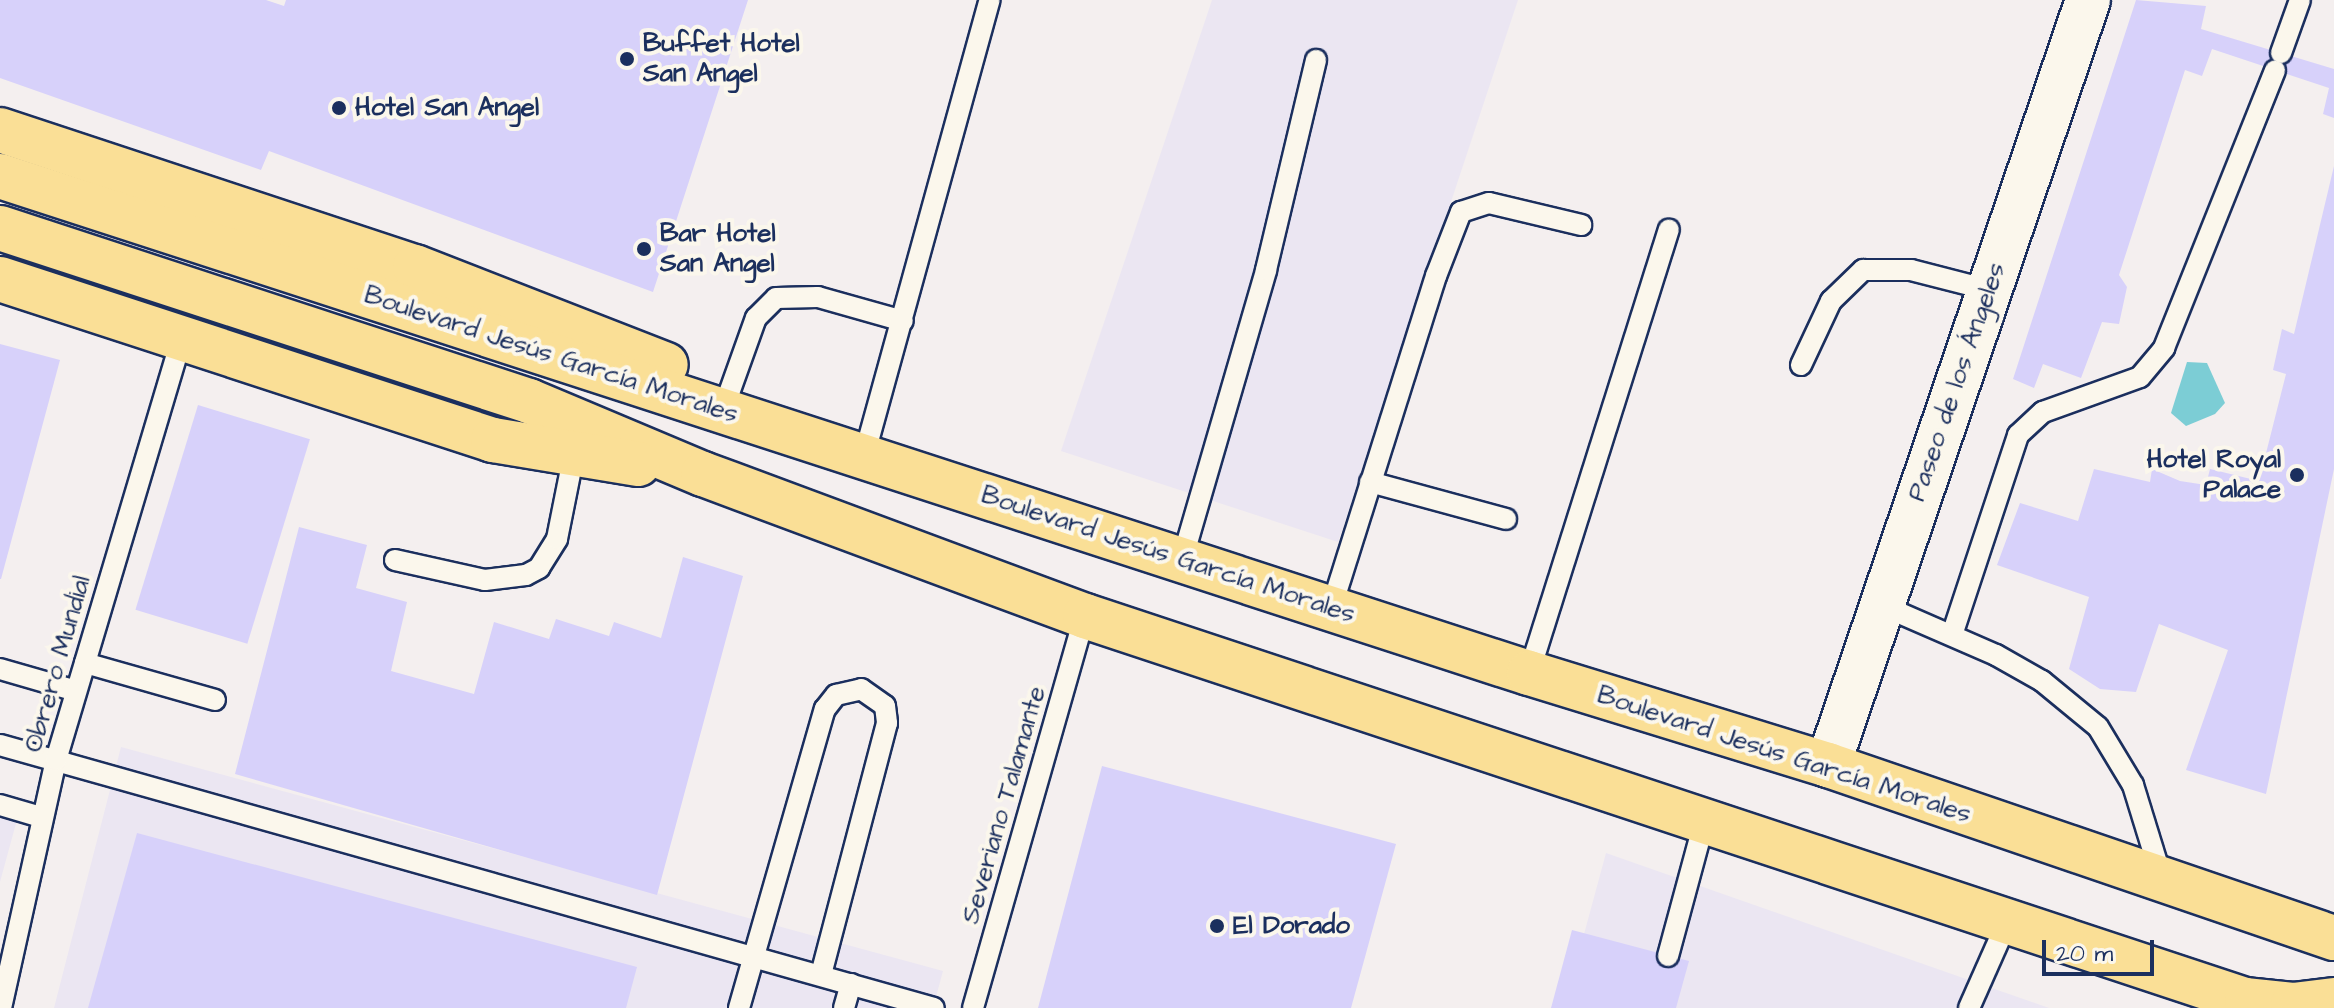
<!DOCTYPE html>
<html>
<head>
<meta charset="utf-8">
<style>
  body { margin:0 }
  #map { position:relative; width:2334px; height:1008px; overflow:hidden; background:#f4efef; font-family:"Architects Daughter",sans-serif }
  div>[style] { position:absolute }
  .built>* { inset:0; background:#ebe6f2 }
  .water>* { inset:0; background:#7ccdd5 }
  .building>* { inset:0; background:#d7d1fa; transform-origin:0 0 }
  .roads { filter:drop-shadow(2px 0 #1b2f5e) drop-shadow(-2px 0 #1b2f5e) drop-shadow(0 2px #1b2f5e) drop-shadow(0 -2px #1b2f5e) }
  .service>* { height:20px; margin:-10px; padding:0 10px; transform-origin:10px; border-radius:10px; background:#fbf7ec }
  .tertiary>* { height:44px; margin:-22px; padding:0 22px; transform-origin:22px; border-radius:22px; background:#fbf7ec }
  .primary>* { height:44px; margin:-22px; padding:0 22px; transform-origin:22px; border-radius:22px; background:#fadf96 }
  .dots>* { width:22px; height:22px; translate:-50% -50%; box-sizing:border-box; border:4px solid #fbf7ec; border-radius:50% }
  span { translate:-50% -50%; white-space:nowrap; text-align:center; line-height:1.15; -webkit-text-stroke:8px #fbf7ec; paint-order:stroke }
  .poi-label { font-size:26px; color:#1b2f5e; font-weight:700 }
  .left { translate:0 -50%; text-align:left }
  .right { translate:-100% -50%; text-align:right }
  .street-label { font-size:26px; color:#1b2f5e }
  .scale { position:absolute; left:2042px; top:940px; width:112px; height:36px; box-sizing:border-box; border:4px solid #1b2f5e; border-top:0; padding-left:10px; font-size:24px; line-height:28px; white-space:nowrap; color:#1b2f5e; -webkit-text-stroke:6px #fbf7ec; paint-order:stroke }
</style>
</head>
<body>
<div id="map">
  <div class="built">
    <div style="clip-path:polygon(1212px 0,1518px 0,1338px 542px,1061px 451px)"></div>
    <div style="clip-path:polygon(121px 747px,943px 971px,933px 1008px,54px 1008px)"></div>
    <div style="clip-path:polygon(0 812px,18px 816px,0 882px)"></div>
    <div style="clip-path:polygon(1606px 853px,2049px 1008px,1564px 1008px)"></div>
  </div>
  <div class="water">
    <div style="clip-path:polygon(2187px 362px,2207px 363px,2225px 403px,2215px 414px,2186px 426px,2171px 413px)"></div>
  </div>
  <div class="building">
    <div style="clip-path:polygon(0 0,266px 0,284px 6px,286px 0,748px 0,653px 292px,269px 151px,261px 170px,0 78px)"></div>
    <div style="clip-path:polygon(2136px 0,2206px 6px,2201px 29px,2334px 69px,2334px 118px,2323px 114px,2329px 88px,2212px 49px,2202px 76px,2185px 70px,2119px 275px,2127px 287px,2119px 324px,2102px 322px,2081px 378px,2043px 364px,2034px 388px,2013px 379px)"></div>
    <div style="clip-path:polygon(2334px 166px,2334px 469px,2266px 794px,2186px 770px,2228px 650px,2159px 624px,2136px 692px,2100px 689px,2069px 669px,2089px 597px,1997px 565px,2020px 503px,2078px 521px,2094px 469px,2150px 482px,2152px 469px,2180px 481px,2206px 485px,2210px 469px,2259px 481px,2286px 374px,2273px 370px,2282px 329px,2294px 334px)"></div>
    <div style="clip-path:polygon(0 344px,60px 360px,1px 579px,0 579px)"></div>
    <div style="left:198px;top:405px;width:117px;height:214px;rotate:17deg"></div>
    <div style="clip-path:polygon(299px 527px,367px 545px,356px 588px,407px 602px,391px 671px,474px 694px,494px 622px,549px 639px,556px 619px,609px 636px,614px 622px,661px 638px,683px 557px,743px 576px,657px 895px,235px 774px)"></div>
    <div style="clip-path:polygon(1102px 766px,1396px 844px,1351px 1008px,1038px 1008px)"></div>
    <div style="clip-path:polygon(137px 833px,637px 967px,626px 1008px,88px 1008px)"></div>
    <div style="clip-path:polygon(1572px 930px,1689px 961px,1676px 1008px,1551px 1008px)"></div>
  </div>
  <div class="roads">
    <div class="service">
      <div style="left:2281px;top:53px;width:56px;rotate:-70.3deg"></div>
      <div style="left:1801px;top:365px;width:71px;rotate:-64.9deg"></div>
      <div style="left:1831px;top:301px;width:45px;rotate:-44.1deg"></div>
      <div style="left:1863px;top:270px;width:48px"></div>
      <div style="left:1911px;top:270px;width:81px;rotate:14.4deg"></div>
      <div style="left:723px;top:410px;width:98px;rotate:-70.3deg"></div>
      <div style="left:756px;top:318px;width:28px;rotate:-45deg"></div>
      <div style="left:776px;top:298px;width:42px;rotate:-1.4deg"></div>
      <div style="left:818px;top:297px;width:88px;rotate:15.8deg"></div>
      <div style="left:864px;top:456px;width:473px;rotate:-74.6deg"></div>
      <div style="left:1370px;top:482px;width:141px;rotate:15.2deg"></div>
      <div style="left:395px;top:560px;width:92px;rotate:12.5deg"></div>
      <div style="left:485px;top:580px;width:41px;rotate:-7deg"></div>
      <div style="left:526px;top:575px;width:15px;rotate:-28deg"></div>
      <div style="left:539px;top:568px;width:34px;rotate:-58deg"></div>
      <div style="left:557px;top:539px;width:92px;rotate:-78.7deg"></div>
      <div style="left:1182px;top:560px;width:302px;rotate:-73.8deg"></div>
      <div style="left:1266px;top:270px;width:216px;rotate:-76.6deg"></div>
      <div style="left:1881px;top:605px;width:125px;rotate:23.5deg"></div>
      <div style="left:1996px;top:655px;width:53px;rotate:29.5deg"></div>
      <div style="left:2042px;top:681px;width:72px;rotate:39.4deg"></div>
      <div style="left:2098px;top:727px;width:68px;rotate:58.9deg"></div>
      <div style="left:2133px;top:785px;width:98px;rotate:72.9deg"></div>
      <div style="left:1331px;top:609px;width:349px;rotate:-72.5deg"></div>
      <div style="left:1436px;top:276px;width:69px;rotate:-68.7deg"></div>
      <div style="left:1461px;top:212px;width:29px;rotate:-18deg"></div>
      <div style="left:1489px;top:203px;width:95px;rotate:13.4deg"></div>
      <div style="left:1952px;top:635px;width:211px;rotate:-71.7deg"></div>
      <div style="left:2018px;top:435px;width:34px;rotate:-43deg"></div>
      <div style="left:2043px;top:412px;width:103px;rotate:-19.8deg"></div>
      <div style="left:2140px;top:377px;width:38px;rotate:-50deg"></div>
      <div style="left:2164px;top:348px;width:299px;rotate:-68.2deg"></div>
      <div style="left:85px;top:663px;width:135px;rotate:15.9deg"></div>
      <div style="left:0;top:669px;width:79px;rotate:16.1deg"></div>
      <div style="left:1529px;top:673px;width:465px;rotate:-72.5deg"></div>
      <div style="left:0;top:745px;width:970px;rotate:15.73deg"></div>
      <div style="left:0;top:805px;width:43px;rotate:16.3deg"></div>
      <div style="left:1668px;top:956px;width:142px;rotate:-74.9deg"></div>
      <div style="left:1px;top:1008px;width:254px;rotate:-77.5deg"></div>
      <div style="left:56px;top:760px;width:440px;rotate:-73.4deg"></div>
      <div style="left:739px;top:1008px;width:311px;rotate:-74deg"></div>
      <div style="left:825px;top:709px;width:18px;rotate:-52deg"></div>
      <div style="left:836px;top:695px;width:26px;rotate:-13deg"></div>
      <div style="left:861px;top:689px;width:29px;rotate:35deg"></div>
      <div style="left:885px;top:706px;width:17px;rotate:83deg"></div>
      <div style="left:887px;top:723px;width:260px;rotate:104.7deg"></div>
      <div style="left:844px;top:1008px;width:25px;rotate:-74deg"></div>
      <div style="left:973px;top:1008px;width:408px;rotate:-74.1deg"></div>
      <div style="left:1969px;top:1008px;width:96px;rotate:-66.1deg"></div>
    </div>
    <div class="tertiary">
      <div style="left:1828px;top:765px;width:808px;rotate:-71.23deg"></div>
    </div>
    <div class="primary">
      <div style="left:0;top:130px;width:437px;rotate:18.3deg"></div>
      <div style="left:415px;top:267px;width:269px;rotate:21.3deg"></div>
      <div style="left:0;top:176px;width:1608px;rotate:18.01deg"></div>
      <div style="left:1529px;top:673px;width:313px;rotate:17.1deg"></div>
      <div style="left:1828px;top:765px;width:535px;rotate:18.88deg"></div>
      <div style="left:0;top:228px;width:557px;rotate:18.11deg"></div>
      <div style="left:529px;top:401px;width:189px;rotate:22.8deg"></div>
      <div style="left:703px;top:474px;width:408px;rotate:20.4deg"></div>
      <div style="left:1085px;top:616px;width:1247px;rotate:18.32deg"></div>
      <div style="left:0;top:279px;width:519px;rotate:18.09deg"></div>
      <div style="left:493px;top:440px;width:147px;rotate:9.4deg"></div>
      <div style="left:2247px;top:1000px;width:46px;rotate:6.2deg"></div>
      <div style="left:2293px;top:1005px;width:41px;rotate:-7deg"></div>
    </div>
  </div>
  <div class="dots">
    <div style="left:627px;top:59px;background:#1b2f5e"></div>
    <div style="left:339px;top:108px;background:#1b2f5e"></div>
    <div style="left:644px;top:249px;background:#1b2f5e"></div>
    <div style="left:2297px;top:475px;background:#1b2f5e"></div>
    <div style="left:1217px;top:926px;background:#1b2f5e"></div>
  </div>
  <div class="poi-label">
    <span class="left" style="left:643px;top:59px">Buffet Hotel<br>San Angel</span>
    <span class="left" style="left:355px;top:108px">Hotel San Angel</span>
    <span class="left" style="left:660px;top:249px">Bar Hotel<br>San Angel</span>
    <span class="right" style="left:2281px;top:475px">Hotel Royal<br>Palace</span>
    <span class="left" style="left:1233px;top:926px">El Dorado</span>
  </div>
  <div class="street-label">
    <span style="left:551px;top:355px;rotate:18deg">Boulevard Jesús García Morales</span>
    <span style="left:1957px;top:382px;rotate:-71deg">Paseo de los Ángeles</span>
    <span style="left:1168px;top:555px;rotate:18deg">Boulevard Jesús García Morales</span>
    <span style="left:58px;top:664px;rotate:-74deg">Obrero Mundial</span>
    <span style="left:1784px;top:755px;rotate:18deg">Boulevard Jesús García Morales</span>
    <span style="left:1004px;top:805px;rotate:-74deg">Severiano Talamante</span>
  </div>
  <div class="scale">20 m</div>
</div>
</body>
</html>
